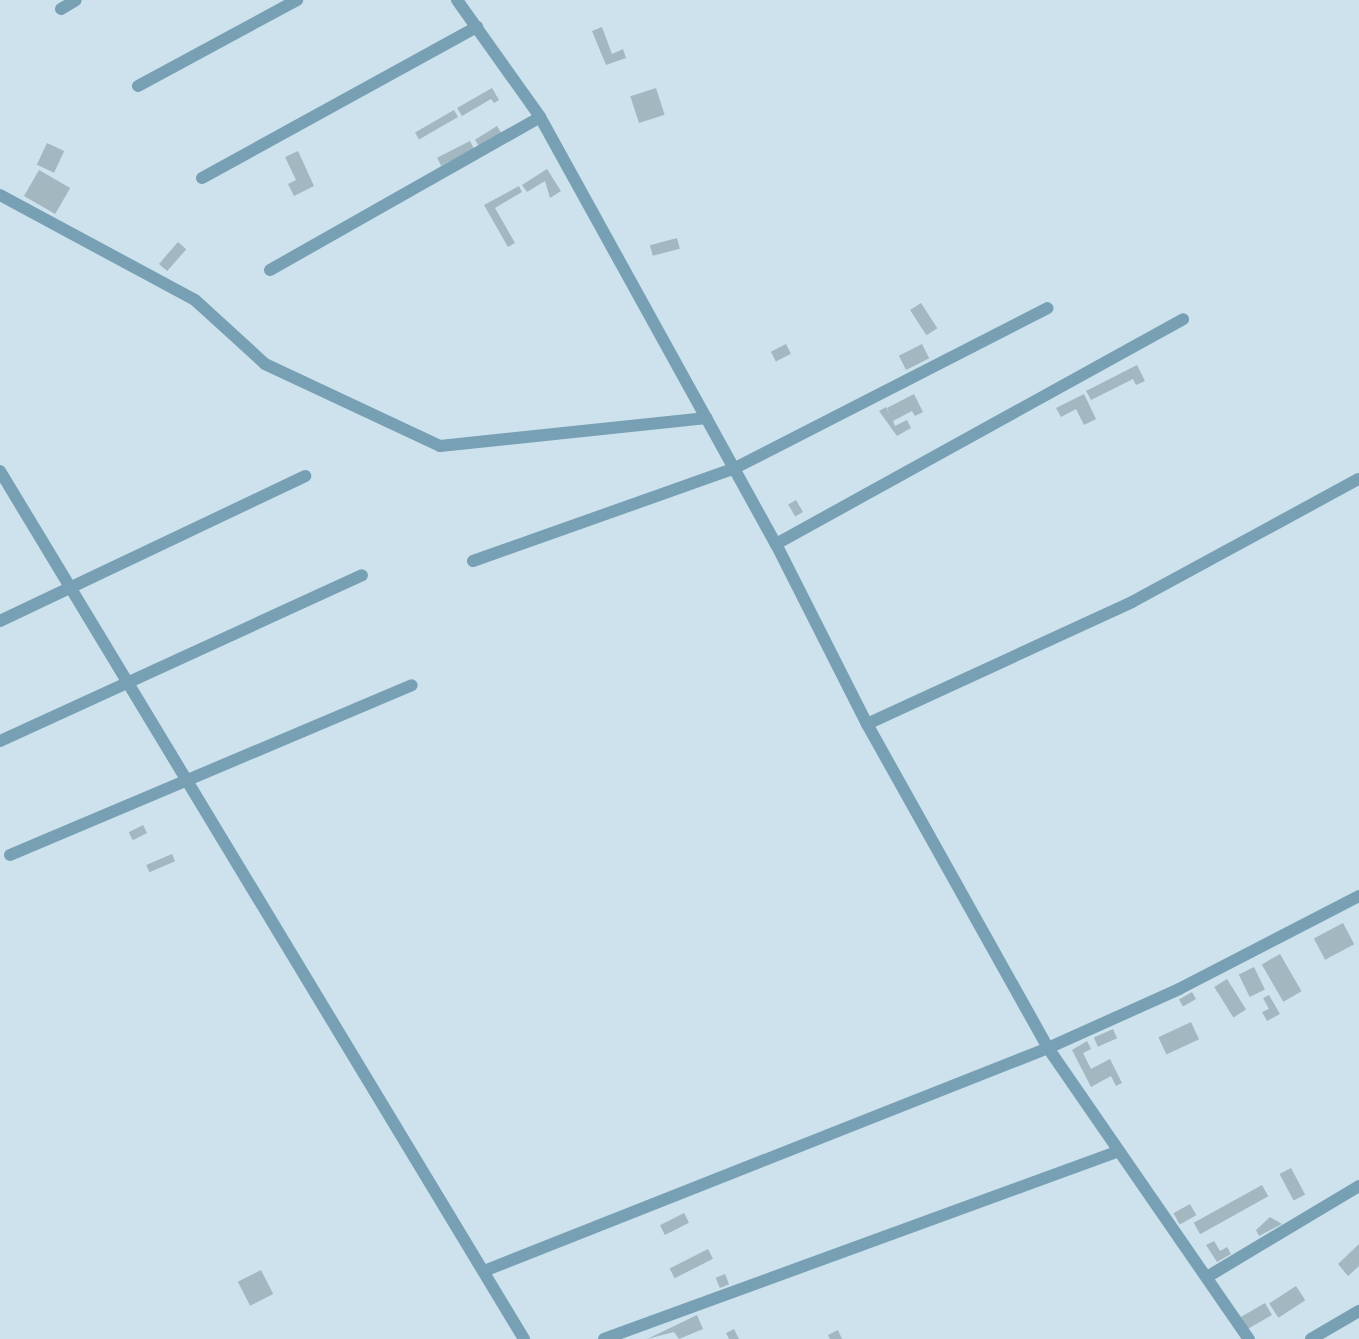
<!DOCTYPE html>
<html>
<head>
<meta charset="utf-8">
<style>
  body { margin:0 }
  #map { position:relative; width:1359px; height:1339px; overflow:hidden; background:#cde2ec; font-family:"DM Sans",sans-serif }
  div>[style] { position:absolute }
  .building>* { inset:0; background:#a3b7c1; transform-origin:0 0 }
  .street>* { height:12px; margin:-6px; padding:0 6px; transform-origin:6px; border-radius:6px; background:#77a0b4 }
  span { translate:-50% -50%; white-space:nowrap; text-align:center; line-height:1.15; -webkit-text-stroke:7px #fff; paint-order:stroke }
</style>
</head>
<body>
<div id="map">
  <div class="building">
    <div style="clip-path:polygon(602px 27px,612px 54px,623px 49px,626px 58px,606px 65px,592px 31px)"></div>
    <div style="clip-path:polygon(492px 88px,499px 100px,494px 103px,491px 99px,462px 116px,457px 108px)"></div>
    <div style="left:656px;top:88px;width:28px;height:27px;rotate:72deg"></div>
    <div style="left:454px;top:110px;width:8px;height:45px;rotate:60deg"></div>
    <div style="left:497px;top:126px;width:9px;height:26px;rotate:58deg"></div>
    <div style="left:470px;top:141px;width:9px;height:37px;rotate:63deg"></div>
    <div style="left:47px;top:143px;width:19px;height:24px;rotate:25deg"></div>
    <div style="clip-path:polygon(298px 151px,314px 186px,294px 196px,288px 184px,296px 180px,285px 157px)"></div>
    <div style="clip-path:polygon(547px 169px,561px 191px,550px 198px,545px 181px,527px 192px,522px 185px)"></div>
    <div style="left:39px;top:170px;width:36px;height:30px;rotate:30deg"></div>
    <div style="clip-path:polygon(519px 186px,522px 192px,495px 208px,515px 243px,508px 247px,484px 205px)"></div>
    <div style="left:677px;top:238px;width:11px;height:28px;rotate:75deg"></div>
    <div style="left:178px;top:242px;width:11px;height:29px;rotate:41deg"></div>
    <div style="left:921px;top:303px;width:30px;height:13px;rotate:57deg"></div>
    <div style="left:786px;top:344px;width:11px;height:17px;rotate:63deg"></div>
    <div style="left:922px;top:344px;width:16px;height:26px;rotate:63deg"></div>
    <div style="clip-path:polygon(1137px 365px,1145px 381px,1136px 385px,1133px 379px,1091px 400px,1086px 391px)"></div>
    <div style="clip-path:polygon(914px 394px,923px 412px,915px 416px,912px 411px,893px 421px,895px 426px,907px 420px,911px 428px,897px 436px,879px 411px,886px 407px,890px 416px,887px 408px)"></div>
    <div style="clip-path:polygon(1084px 394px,1096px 419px,1084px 425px,1076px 409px,1061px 417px,1056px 408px)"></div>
    <div style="left:796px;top:500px;width:14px;height:9px;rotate:60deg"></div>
    <div style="left:143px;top:825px;width:9px;height:16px;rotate:63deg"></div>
    <div style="left:172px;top:854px;width:8px;height:28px;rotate:67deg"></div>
    <div style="left:1343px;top:923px;width:24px;height:33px;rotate:62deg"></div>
    <div style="left:1280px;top:954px;width:43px;height:21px;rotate:60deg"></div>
    <div style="left:1254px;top:967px;width:25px;height:17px;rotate:64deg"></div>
    <div style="left:1227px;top:979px;width:36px;height:15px;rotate:58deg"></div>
    <div style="left:1192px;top:992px;width:8px;height:15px;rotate:60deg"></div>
    <div style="clip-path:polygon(1269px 995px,1280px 1014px,1267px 1021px,1262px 1012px,1269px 1009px,1263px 998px)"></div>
    <div style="left:1191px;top:1022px;width:19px;height:36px;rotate:65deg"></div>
    <div style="left:1113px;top:1029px;width:10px;height:21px;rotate:66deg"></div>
    <div style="clip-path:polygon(1087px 1041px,1091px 1049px,1083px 1053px,1091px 1069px,1110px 1059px,1122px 1083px,1116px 1086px,1111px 1076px,1091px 1087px,1072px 1050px)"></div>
    <div style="left:1291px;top:1168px;width:30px;height:13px;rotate:62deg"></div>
    <div style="left:1262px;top:1185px;width:13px;height:78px;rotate:61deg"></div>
    <div style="left:1190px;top:1204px;width:13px;height:19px;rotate:61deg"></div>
    <div style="left:684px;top:1213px;width:11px;height:27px;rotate:63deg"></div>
    <div style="clip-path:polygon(1270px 1217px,1282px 1224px,1259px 1236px,1256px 1230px)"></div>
    <div style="clip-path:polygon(1214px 1241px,1220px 1251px,1227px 1247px,1231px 1254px,1217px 1262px,1206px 1245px)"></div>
    <div style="clip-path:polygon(1359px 1244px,1359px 1266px,1348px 1276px,1338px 1264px)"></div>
    <div style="left:708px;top:1249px;width:11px;height:43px;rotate:63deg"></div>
    <div style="left:261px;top:1270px;width:27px;height:26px;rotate:63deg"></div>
    <div style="left:725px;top:1274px;width:11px;height:10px;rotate:68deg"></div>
    <div style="left:1296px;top:1286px;width:17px;height:32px;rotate:57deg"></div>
    <div style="left:1265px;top:1303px;width:14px;height:28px;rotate:60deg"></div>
    <div style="clip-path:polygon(697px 1315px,703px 1329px,679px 1339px,674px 1332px,647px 1339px)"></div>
    <div style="clip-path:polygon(734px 1329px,739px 1339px,747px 1339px,729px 1339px,726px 1333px)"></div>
    <div style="clip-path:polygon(838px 1330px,842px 1339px,830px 1339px,828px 1335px)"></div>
  </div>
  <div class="street">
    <div style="left:457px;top:0;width:143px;rotate:54.6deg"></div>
    <div style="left:540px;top:117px;width:488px;rotate:61.1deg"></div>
    <div style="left:776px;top:544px;width:202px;rotate:63.2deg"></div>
    <div style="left:867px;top:724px;width:371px;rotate:60.8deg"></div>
    <div style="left:1048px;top:1048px;width:354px;rotate:55.4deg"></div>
    <div style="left:61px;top:9px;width:17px;rotate:-31deg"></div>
    <div style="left:138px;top:86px;width:181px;rotate:-28.4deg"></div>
    <div style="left:202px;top:178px;width:314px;rotate:-28.8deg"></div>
    <div style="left:0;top:195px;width:221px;rotate:28.3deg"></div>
    <div style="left:195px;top:300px;width:95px;rotate:42.4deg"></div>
    <div style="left:265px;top:364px;width:193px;rotate:25.1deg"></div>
    <div style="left:440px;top:446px;width:268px;rotate:-6deg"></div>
    <div style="left:270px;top:270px;width:310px;rotate:-29.5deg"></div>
    <div style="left:0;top:471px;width:1014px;rotate:58.88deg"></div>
    <div style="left:776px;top:544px;width:465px;rotate:-28.9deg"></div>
    <div style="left:473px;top:561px;width:278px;rotate:-19.5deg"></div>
    <div style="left:735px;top:468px;width:351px;rotate:-27.1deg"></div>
    <div style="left:0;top:621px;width:338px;rotate:-25.4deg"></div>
    <div style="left:867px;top:724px;width:292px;rotate:-24.7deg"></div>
    <div style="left:1132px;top:602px;width:258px;rotate:-28.5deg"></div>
    <div style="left:0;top:741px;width:398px;rotate:-24.6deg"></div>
    <div style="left:10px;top:855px;width:436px;rotate:-22.9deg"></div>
    <div style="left:484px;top:1271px;width:606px;rotate:-21.57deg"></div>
    <div style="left:1048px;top:1048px;width:144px;rotate:-24.2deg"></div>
    <div style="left:1179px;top:989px;width:203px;rotate:-27.3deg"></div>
    <div style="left:1207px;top:1277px;width:177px;rotate:-30.9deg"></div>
    <div style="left:604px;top:1339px;width:548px;rotate:-20.05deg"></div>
    <div style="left:1311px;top:1339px;width:56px;rotate:-30.3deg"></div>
  </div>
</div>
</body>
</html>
